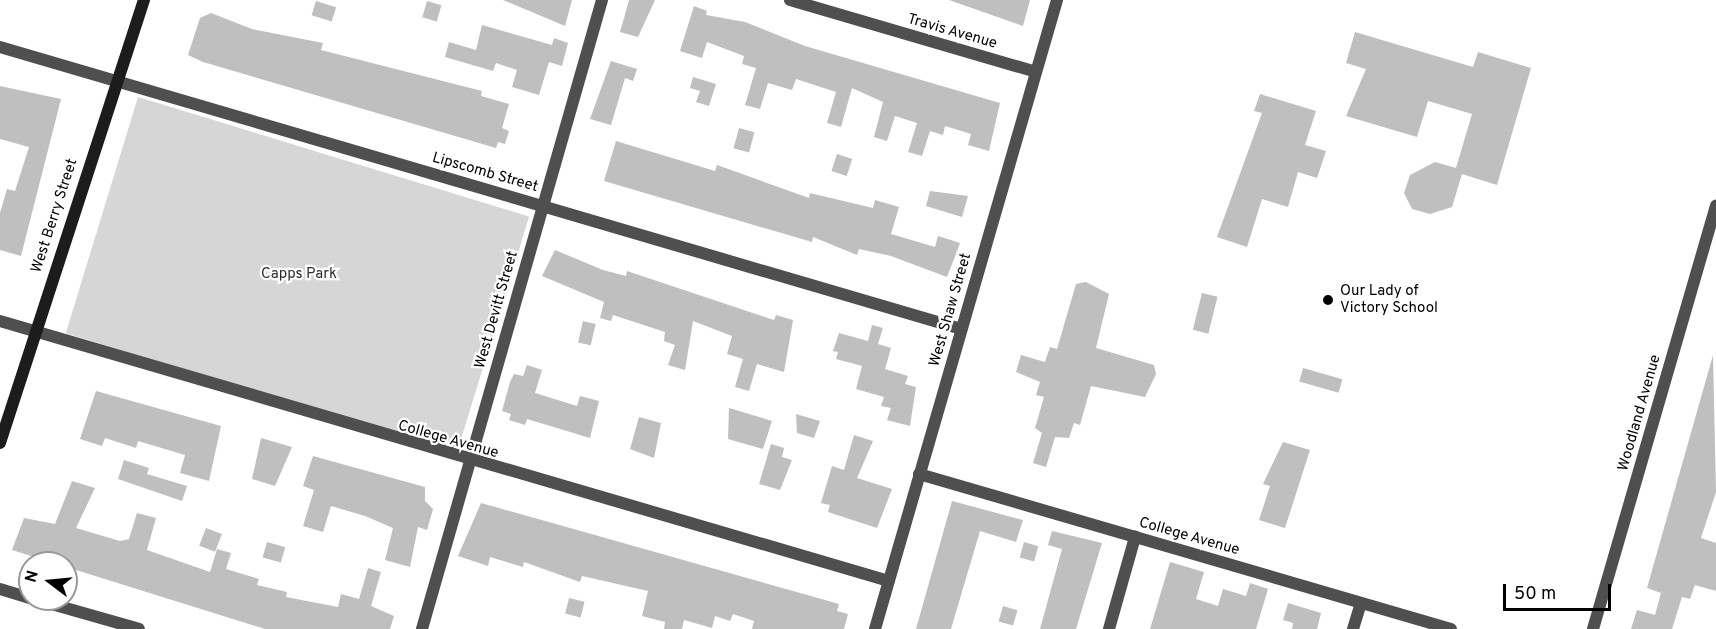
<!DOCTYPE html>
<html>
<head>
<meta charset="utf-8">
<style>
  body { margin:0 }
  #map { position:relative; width:1716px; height:629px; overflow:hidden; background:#fff; font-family:Overpass,sans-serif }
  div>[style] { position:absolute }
  .green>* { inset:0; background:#d6d6d6; transform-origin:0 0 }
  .building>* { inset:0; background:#bfbfbf; transform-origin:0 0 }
  .minor>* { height:12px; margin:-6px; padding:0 6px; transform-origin:6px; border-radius:6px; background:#4f4f4f }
  .secondary>* { height:12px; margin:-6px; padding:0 6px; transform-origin:6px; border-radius:6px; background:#1c1c1c }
  .dots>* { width:16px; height:16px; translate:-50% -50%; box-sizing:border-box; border:3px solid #fff; border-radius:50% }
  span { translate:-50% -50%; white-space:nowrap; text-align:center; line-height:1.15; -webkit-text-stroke:4.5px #fff; paint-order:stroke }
  .street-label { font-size:15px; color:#000 }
  .park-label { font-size:15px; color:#2d2d2d }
  .poi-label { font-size:15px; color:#000 }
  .left { translate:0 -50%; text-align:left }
  .north { position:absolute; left:18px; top:551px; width:60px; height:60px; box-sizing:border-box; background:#fff; border:2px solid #999; border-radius:50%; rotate:286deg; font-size:16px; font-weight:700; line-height:24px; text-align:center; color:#000 }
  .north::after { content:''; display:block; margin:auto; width:21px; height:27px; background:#000; clip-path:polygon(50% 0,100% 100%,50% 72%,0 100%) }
  .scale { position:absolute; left:1503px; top:584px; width:108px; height:27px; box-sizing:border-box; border:3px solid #000; border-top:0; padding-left:8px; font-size:18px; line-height:21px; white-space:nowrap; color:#000; -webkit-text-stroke:4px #fff; paint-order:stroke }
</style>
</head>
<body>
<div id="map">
  <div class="green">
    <div style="left:138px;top:97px;width:409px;height:247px;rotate:17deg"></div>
  </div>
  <div class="building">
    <div style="clip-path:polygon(503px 0,572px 0,565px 26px)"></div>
    <div style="clip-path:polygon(629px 0,655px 0,638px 37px,620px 32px)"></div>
    <div style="clip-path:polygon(949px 0,1030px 0,1023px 26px)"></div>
    <div style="left:316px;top:1px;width:21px;height:15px;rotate:17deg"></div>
    <div style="left:427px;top:1px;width:15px;height:17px;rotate:16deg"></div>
    <div style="clip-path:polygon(694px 6px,707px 11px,706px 15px,745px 22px,805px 46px,1000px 103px,989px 151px,968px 145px,971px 134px,945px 126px,943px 135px,930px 131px,922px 156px,908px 152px,917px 123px,895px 116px,887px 141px,874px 137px,883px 102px,852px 88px,841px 127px,827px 123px,836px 92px,796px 79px,792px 90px,768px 83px,760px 109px,745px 105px,756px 68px,742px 64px,744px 56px,707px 42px,702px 58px,680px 51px)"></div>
    <div style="clip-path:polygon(211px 13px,252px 29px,323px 43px,321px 50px,482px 91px,481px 96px,509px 104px,502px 128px,509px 131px,505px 144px,498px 142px,496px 148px,203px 62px,188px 55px,200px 18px)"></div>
    <div style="clip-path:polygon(482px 25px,552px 45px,554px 38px,568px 43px,562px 66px,549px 62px,539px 95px,512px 87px,517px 70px,496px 63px,493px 71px,445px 57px,449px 42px,476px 50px)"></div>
    <div style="clip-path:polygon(1355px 32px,1473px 67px,1478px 52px,1531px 68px,1497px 185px,1462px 174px,1452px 207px,1430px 214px,1412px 209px,1404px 193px,1410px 175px,1435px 162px,1456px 168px,1472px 114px,1428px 101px,1417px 137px,1346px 116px,1366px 69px,1346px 63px)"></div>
    <div style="clip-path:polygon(611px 61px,637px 69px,633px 81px,625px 78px,611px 125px,590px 119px)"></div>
    <div style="clip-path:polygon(693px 77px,716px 84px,709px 106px,696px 102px,700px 91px,690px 88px)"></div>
    <div style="clip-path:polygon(0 86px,61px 99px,21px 256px,0 250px,0 213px,7px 189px,15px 191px,29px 147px,0 139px)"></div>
    <div style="clip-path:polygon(1260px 94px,1316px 111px,1305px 145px,1326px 151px,1317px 178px,1298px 172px,1288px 207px,1262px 199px,1247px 247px,1217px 237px,1262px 113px,1254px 111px)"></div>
    <div style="left:739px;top:128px;width:16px;height:21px;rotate:15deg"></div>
    <div style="clip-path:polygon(616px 141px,715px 171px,717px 165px,809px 198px,810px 193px,873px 208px,875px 200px,899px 207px,891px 234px,935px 247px,938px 236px,960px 243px,956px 254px,947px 277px,891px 256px,859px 249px,857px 255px,813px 237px,812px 242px,604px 181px)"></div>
    <div style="left:837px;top:154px;width:16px;height:18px;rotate:18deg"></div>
    <div style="clip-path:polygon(930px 191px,968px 196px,962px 217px,926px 206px)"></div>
    <div style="clip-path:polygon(555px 250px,603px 270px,626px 276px,627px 271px,774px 320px,776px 315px,793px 320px,784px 372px,757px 364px,749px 391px,735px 387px,743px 359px,727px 354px,732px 336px,693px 321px,685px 370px,668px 365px,675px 345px,664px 341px,665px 332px,613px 315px,611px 321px,600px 318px,604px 302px,542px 276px)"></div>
    <div style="clip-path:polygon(1086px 282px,1109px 294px,1096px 348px,1154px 365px,1156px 374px,1145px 397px,1091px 386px,1080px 425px,1074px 423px,1069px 438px,1055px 437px,1046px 467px,1033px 463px,1042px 433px,1035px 428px,1044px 397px,1036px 395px,1040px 382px,1016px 372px,1021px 355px,1045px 362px,1050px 347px,1057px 349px,1076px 284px)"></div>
    <div style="left:1202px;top:293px;width:16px;height:38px;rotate:14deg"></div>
    <div style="left:583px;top:321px;width:13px;height:22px;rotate:13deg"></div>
    <div style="clip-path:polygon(872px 325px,883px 328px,878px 344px,891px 348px,885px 369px,908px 376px,905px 384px,916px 387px,910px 426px,887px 420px,891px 408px,881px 406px,884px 397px,856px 389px,862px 366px,836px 359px,838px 352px,833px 351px,839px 333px,868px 341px)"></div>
    <div style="clip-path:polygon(1713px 355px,1716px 492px,1701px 538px,1716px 543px,1716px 591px,1695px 585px,1690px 599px,1682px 597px,1672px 629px,1631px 629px,1637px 610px,1655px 615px,1661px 593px,1647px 588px)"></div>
    <div style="clip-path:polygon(527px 365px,542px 370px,535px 393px,577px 406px,580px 396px,599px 401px,590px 438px,527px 419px,525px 425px,509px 420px,511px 414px,502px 411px,510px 382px,514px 374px,523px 376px)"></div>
    <div style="left:1303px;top:368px;width:41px;height:14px;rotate:16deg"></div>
    <div style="clip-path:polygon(96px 391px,221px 426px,209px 481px,180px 473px,185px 455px,138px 441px,136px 448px,105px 438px,102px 446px,80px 439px)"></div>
    <div style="clip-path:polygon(729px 408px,772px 421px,763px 449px,728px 439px)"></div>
    <div style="clip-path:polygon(796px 414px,820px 421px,814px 438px,797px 433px)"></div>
    <div style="clip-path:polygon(639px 417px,661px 423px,654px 458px,630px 449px)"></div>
    <div style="clip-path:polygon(854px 435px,873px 441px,857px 478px,892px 489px,877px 528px,828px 512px,830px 505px,821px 503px,832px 466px,844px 470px)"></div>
    <div style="clip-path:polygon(261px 438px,292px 447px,275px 486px,252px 479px)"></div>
    <div style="clip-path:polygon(1283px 442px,1310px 450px,1285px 528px,1259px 520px,1270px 486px,1263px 484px)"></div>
    <div style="clip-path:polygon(771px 444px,784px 448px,782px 457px,792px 460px,780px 490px,759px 484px)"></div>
    <div style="clip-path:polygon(313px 456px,425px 487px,425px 501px,433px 509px,427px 530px,418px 527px,410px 567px,385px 560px,393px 528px,365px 516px,331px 506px,323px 532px,303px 526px,314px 490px,303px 486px)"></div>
    <div style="clip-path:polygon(124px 460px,149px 468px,147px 474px,187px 486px,182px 501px,118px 479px)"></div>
    <div style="clip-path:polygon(72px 481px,95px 488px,76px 528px,120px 541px,129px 539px,137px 513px,156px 518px,147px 550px,210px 572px,217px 549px,231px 553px,226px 569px,259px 579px,257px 585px,287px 592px,286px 597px,338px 607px,341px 594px,359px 599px,368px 568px,381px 572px,371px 606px,394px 616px,390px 629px,265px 629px,12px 550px,24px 518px,55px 524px)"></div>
    <div style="clip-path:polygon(952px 501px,1023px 520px,1016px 542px,980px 531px,951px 629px,916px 629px)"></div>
    <div style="clip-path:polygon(481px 503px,839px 604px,837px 611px,848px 614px,844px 629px,752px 629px,754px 621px,733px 614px,730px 621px,715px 616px,712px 628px,684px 620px,682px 629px,664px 629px,665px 622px,642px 616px,648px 591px,582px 576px,580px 582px,524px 562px,523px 567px,490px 557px,488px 566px,458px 556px)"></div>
    <div style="left:206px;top:528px;width:17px;height:19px;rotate:21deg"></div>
    <div style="clip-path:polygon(1052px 531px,1102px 543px,1076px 629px,1040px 629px,1062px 549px,1048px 545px)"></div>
    <div style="left:267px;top:542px;width:19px;height:16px;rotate:16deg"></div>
    <div style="left:1024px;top:542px;width:15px;height:16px;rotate:16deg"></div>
    <div style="clip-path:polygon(1170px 562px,1204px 572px,1196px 599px,1218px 606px,1223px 589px,1246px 596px,1250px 583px,1268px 589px,1256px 629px,1150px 629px)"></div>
    <div style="left:569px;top:598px;width:16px;height:16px;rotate:14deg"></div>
    <div style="clip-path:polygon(1288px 603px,1321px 613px,1317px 629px,1292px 629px,1293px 623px,1283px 620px)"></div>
    <div style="left:1003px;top:606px;width:15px;height:16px;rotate:16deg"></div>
  </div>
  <div class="minor">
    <div style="left:790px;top:0;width:256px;rotate:16.3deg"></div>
    <div style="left:0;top:47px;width:1002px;rotate:16.35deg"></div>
    <div style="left:0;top:321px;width:926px;rotate:16.3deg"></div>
    <div style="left:919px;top:474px;width:554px;rotate:16.24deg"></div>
    <div style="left:0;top:589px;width:31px;rotate:17deg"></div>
    <div style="left:34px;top:599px;width:109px;rotate:15.9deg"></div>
    <div style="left:422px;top:629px;width:654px;rotate:-74.03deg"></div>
    <div style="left:875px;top:629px;width:655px;rotate:-73.86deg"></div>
    <div style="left:1109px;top:629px;width:96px;rotate:-74.2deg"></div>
    <div style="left:1353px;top:629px;width:27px;rotate:-73deg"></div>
    <div style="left:1593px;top:629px;width:441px;rotate:-73.8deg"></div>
  </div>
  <div class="secondary">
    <div style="left:0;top:443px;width:466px;rotate:-72deg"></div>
  </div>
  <div class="dots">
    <div style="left:1328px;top:300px;background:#000"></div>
  </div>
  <div class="street-label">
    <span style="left:952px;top:32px;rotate:16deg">Travis Avenue</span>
    <span style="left:485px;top:173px;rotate:16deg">Lipscomb Street</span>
    <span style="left:55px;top:216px;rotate:-72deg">West Berry Street</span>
    <span style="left:497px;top:310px;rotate:-74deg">West Devitt Street</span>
    <span style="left:951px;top:310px;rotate:-74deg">West Shaw Street</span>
    <span style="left:1640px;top:413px;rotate:-74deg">Woodland Avenue</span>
    <span style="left:448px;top:440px;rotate:16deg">College Avenue</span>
    <span style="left:1189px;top:537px;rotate:16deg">College Avenue</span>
  </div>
  <div class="park-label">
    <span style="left:299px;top:275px">Capps Park</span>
  </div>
  <div class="poi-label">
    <span class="left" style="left:1340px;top:300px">Our Lady of<br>Victory School</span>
  </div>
  <div class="north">N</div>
  <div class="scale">50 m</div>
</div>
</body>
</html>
